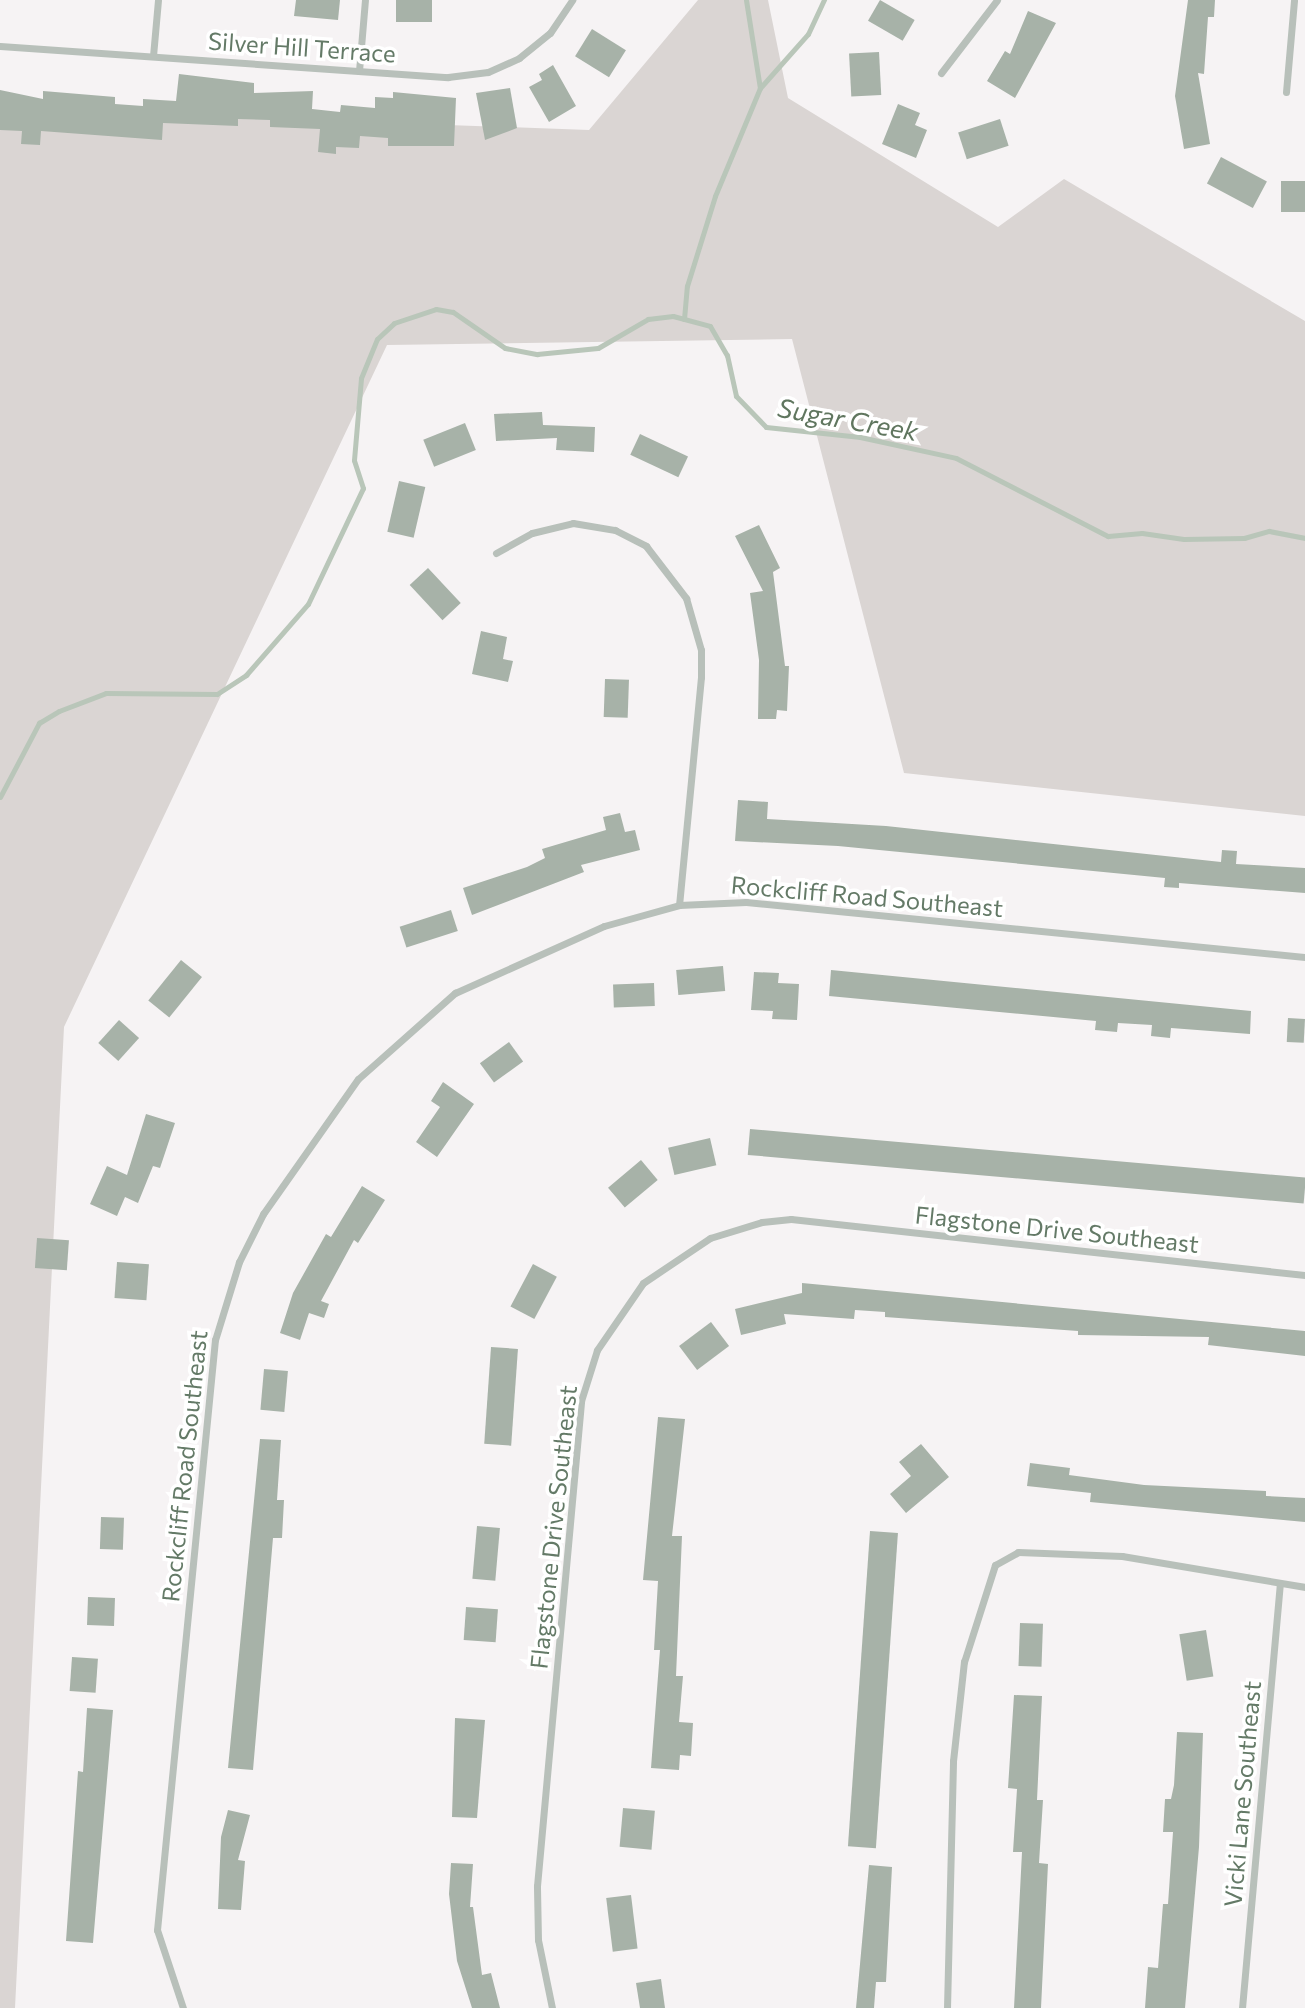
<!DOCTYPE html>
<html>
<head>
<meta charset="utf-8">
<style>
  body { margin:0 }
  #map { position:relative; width:1305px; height:2008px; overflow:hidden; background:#f6f3f4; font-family:Commissioner,sans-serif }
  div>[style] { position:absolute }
  .green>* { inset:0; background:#dad5d3 }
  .stream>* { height:5px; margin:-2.5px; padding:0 2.5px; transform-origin:2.5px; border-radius:2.5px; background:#b9c6b9 }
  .building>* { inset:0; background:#a7b2a8; transform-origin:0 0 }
  .minor>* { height:7px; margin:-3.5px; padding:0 3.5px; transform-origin:3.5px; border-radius:3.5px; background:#b8c0ba }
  span { translate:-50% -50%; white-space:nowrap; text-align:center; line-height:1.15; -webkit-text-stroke:7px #fff; paint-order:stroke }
  .street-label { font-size:24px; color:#647a67 }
  .water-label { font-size:26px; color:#60765f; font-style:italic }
</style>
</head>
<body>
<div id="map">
  <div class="green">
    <div style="clip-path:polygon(698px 0,768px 0,788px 98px,998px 227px,1064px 179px,1305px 321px,1305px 816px,904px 773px,792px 339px,387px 345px,64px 1027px,15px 2008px,0 2008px,0 109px,589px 130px)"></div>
  </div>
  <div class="stream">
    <div style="left:746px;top:0;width:89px;rotate:81deg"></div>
    <div style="left:684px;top:319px;width:33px;rotate:-85deg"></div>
    <div style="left:687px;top:286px;width:94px;rotate:-72.7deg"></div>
    <div style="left:715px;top:196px;width:117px;rotate:-67.4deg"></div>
    <div style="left:760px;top:88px;width:72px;rotate:-48.4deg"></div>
    <div style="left:808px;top:34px;width:38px;rotate:-65deg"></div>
    <div style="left:0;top:797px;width:84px;rotate:-62.2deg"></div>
    <div style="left:39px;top:723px;width:23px;rotate:-31deg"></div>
    <div style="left:59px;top:711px;width:50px;rotate:-21deg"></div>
    <div style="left:106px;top:693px;width:111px;rotate:0.5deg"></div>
    <div style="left:217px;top:694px;width:35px;rotate:-33deg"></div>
    <div style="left:246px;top:675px;width:94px;rotate:-48.9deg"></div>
    <div style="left:308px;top:604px;width:128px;rotate:-64.6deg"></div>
    <div style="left:363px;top:488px;width:29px;rotate:-108deg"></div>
    <div style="left:354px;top:460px;width:82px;rotate:-85.1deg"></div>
    <div style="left:361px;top:378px;width:42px;rotate:-67.7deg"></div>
    <div style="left:377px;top:339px;width:23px;rotate:-43deg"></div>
    <div style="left:394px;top:323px;width:44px;rotate:-18.4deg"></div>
    <div style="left:436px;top:309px;width:17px;rotate:10deg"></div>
    <div style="left:453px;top:312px;width:63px;rotate:34.7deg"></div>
    <div style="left:505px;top:348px;width:33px;rotate:11deg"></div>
    <div style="left:537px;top:354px;width:61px;rotate:-5.6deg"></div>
    <div style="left:598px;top:348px;width:58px;rotate:-30.1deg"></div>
    <div style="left:648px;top:319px;width:25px;rotate:-7deg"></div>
    <div style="left:673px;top:316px;width:38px;rotate:15deg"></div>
    <div style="left:710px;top:326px;width:34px;rotate:60deg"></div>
    <div style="left:727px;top:355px;width:42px;rotate:77.6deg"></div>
    <div style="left:736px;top:396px;width:43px;rotate:45.9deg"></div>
    <div style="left:766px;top:427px;width:95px;rotate:6.1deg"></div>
    <div style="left:860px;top:437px;width:98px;rotate:12.3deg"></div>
    <div style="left:956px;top:458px;width:171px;rotate:27.2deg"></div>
    <div style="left:1108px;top:536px;width:34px;rotate:-5deg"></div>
    <div style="left:1142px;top:533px;width:42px;rotate:8.1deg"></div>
    <div style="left:1184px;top:539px;width:60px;rotate:-1deg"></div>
    <div style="left:1244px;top:538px;width:26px;rotate:-16deg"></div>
    <div style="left:1269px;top:531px;width:37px;rotate:11deg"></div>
  </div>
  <div class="building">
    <div style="clip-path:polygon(296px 0,340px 0,338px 20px,294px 16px)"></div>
    <div style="left:396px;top:0;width:36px;height:22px"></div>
    <div style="left:880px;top:0;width:40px;height:24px;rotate:30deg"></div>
    <div style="clip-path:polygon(1188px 0,1215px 0,1214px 17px,1208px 17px,1204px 74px,1198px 73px,1210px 144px,1184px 149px,1175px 96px)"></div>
    <div style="clip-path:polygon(1028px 11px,1056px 23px,1015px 98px,987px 81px,1005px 51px,1010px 54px)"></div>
    <div style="left:592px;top:29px;width:40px;height:32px;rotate:32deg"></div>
    <div style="left:879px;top:52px;width:43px;height:30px;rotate:87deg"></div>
    <div style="clip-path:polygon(553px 65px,576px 106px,549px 122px,529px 87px,542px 80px,539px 74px)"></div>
    <div style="clip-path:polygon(179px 74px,254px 83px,254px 93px,313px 91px,312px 109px,340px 112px,341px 105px,375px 108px,375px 97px,393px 98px,393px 92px,456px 98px,454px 146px,388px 146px,388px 138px,360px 136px,359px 148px,336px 147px,336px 154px,318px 152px,320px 129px,270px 127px,270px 120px,238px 119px,238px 126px,163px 123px,162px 140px,41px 131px,40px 145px,21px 144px,22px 131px,0 130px,0 90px,43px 99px,43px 91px,115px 97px,115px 104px,143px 106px,143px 99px,176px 101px)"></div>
    <div style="clip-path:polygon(510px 88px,517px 128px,485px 140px,476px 93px)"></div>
    <div style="clip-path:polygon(898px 104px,920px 113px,915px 125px,927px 130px,916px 158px,882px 144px)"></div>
    <div style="left:1000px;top:119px;width:28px;height:44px;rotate:72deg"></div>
    <div style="left:1221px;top:157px;width:52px;height:30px;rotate:28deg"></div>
    <div style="left:1305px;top:181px;width:31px;height:24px;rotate:90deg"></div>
    <div style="clip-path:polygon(542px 412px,543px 425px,595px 427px,594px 452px,556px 450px,557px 438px,496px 441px,494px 414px)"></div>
    <div style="left:465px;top:423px;width:29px;height:45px;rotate:68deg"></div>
    <div style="left:640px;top:434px;width:53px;height:23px;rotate:25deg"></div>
    <div style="left:399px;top:481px;width:27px;height:52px;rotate:13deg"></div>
    <div style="clip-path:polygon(759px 525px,780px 568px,773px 572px,785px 666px,789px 666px,787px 711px,777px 710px,776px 719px,758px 719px,759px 660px,750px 593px,763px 591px,735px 536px)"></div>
    <div style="left:428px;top:568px;width:48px;height:25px;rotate:47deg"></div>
    <div style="clip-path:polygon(481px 631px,507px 637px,503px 659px,513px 661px,508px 682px,472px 674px)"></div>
    <div style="left:605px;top:679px;width:24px;height:38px;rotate:2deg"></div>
    <div style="clip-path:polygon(738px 800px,768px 802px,767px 819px,886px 826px,1221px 862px,1222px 850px,1237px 851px,1236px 864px,1305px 868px,1305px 893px,1179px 883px,1179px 888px,1164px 887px,1165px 878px,838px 846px,735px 841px)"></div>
    <div style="clip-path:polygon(620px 813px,625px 832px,635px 830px,640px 850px,581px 865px,584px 872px,472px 915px,463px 888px,527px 867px,545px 858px,542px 849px,606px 830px,603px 817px)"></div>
    <div style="left:451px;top:910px;width:22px;height:54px;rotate:72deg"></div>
    <div style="left:181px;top:960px;width:27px;height:52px;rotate:39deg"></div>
    <div style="left:723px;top:966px;width:25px;height:47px;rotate:85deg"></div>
    <div style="clip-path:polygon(831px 970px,1251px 1011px,1250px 1034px,1171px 1028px,1170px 1038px,1151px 1036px,1152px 1025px,1118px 1023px,1117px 1032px,1095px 1030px,1096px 1021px,829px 996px)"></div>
    <div style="clip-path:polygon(754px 972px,779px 973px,778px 983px,799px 984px,797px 1020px,772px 1019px,773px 1011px,751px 1010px)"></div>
    <div style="left:654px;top:983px;width:23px;height:41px;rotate:88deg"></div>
    <div style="left:1288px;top:1018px;width:17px;height:24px;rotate:3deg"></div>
    <div style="left:119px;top:1020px;width:27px;height:31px;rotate:42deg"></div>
    <div style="left:509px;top:1042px;width:24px;height:36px;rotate:54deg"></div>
    <div style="clip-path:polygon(443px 1082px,474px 1104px,437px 1157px,416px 1142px,440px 1107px,431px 1101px)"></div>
    <div style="clip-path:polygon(146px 1114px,175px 1123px,160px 1168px,153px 1166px,138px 1203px,125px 1197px,117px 1216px,90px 1204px,107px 1166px,127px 1175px)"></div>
    <div style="left:750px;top:1129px;width:558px;height:26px;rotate:5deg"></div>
    <div style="left:710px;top:1138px;width:28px;height:43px;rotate:77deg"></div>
    <div style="left:641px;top:1160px;width:26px;height:43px;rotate:50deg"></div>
    <div style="clip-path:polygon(362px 1186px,385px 1200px,358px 1243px,354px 1240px,321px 1301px,329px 1304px,324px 1318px,309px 1313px,300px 1340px,280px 1333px,293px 1293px,326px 1234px,331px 1237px)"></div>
    <div style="left:37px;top:1238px;width:32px;height:30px;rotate:4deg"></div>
    <div style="left:117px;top:1262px;width:32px;height:36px;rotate:4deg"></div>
    <div style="left:533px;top:1264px;width:27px;height:48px;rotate:28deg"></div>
    <div style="clip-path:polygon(802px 1283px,1305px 1331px,1305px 1356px,1208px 1345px,1209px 1337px,1078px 1335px,1078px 1331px,885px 1317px,885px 1312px,855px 1310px,854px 1319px,784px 1314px,786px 1324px,741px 1335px,735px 1309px,802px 1293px)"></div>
    <div style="left:711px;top:1322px;width:30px;height:40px;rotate:53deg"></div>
    <div style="left:491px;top:1347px;width:27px;height:97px;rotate:4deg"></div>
    <div style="left:264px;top:1369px;width:24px;height:41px;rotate:5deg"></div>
    <div style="clip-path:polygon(658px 1417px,685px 1419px,672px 1536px,682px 1536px,676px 1676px,683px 1676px,679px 1722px,693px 1723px,691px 1756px,680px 1755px,679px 1770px,651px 1768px,660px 1650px,654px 1650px,658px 1581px,643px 1580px)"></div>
    <div style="clip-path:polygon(260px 1439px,281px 1440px,277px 1500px,284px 1500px,282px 1538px,273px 1538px,253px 1770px,228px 1768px)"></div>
    <div style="clip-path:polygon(921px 1444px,949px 1477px,906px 1513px,890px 1494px,911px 1476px,899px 1462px)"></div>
    <div style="clip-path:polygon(1030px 1463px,1070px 1468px,1069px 1475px,1144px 1485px,1266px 1491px,1266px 1496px,1305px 1498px,1305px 1522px,1090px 1502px,1091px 1493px,1027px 1486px)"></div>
    <div style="left:101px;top:1517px;width:23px;height:32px;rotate:2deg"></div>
    <div style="left:477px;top:1526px;width:23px;height:53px;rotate:5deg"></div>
    <div style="left:870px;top:1531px;width:28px;height:316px;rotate:4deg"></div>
    <div style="left:88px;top:1597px;width:27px;height:28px;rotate:2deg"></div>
    <div style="left:466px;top:1607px;width:32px;height:33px;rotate:4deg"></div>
    <div style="left:1020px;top:1623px;width:23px;height:43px;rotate:2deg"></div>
    <div style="left:1206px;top:1630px;width:47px;height:27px;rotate:81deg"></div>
    <div style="left:72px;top:1657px;width:26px;height:34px;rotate:4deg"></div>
    <div style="clip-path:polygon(1014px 1695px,1042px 1696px,1037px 1800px,1043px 1800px,1039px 1863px,1048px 1864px,1041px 2008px,1014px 2008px,1022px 1852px,1013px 1852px,1017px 1789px,1008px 1788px)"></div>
    <div style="clip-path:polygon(87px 1708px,113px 1710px,93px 1943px,66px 1941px,78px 1771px,83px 1772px)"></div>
    <div style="clip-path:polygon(455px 1718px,485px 1720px,477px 1818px,452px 1817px)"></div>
    <div style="clip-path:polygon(1177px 1732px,1203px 1733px,1199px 1847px,1185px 2008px,1145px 2008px,1148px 1967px,1158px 1968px,1163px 1904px,1168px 1904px,1173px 1832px,1163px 1832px,1165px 1799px,1171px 1799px,1174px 1785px)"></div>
    <div style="left:623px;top:1808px;width:32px;height:39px;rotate:5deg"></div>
    <div style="clip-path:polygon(228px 1810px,250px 1815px,238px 1860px,245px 1861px,241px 1910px,218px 1909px,221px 1837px)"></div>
    <div style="clip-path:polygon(451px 1863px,473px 1864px,470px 1907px,473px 1907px,482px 1975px,491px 1973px,500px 2008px,472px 2008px,457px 1961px,449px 1894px)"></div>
    <div style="clip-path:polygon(869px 1865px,892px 1867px,886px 1982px,876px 1982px,874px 2008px,856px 2008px)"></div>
    <div style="left:631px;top:1895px;width:54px;height:25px;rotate:83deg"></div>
    <div style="clip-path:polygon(661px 1979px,665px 2008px,640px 2008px,636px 1983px)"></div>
  </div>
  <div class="minor">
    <div style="left:0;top:46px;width:449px;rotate:4deg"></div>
    <div style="left:448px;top:77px;width:40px;rotate:-7.1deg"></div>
    <div style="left:488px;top:72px;width:34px;rotate:-24deg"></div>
    <div style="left:519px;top:58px;width:40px;rotate:-39deg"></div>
    <div style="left:550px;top:33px;width:40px;rotate:-56deg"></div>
    <div style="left:153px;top:56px;width:56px;rotate:-84.9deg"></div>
    <div style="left:359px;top:71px;width:71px;rotate:-85.2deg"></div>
    <div style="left:941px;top:73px;width:92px;rotate:-52.5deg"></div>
    <div style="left:1286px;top:92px;width:92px;rotate:-85deg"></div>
    <div style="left:496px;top:553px;width:41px;rotate:-29.1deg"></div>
    <div style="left:532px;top:533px;width:42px;rotate:-13.7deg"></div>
    <div style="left:573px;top:523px;width:43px;rotate:9.5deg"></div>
    <div style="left:615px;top:530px;width:35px;rotate:27deg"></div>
    <div style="left:646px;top:546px;width:66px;rotate:52.4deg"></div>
    <div style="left:686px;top:598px;width:54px;rotate:73.9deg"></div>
    <div style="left:701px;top:650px;width:27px;rotate:90deg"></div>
    <div style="left:701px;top:677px;width:229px;rotate:95.5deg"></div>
    <div style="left:183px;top:2008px;width:82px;rotate:-108.4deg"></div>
    <div style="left:157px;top:1930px;width:593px;rotate:-84.39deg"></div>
    <div style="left:215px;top:1340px;width:82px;rotate:-72.9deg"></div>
    <div style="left:239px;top:1262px;width:54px;rotate:-63.4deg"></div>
    <div style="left:263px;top:1214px;width:165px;rotate:-54.9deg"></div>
    <div style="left:358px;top:1079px;width:130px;rotate:-41.6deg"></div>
    <div style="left:455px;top:993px;width:163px;rotate:-24.2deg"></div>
    <div style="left:604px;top:926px;width:78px;rotate:-15.6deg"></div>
    <div style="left:679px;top:905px;width:67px;rotate:-2.6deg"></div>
    <div style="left:746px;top:902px;width:562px;rotate:5.62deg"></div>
    <div style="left:552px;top:2008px;width:69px;rotate:-101.6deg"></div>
    <div style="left:538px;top:1940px;width:54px;rotate:-91.1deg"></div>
    <div style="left:537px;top:1886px;width:487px;rotate:-84.8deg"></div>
    <div style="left:581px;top:1401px;width:53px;rotate:-72.6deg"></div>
    <div style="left:597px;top:1350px;width:81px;rotate:-55.5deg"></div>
    <div style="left:643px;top:1283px;width:81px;rotate:-33.9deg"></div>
    <div style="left:710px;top:1238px;width:54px;rotate:-17.1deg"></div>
    <div style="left:762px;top:1222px;width:29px;rotate:-6deg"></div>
    <div style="left:791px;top:1219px;width:517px;rotate:6.22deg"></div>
    <div style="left:947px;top:2008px;width:247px;rotate:-88.6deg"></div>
    <div style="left:953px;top:1761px;width:100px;rotate:-83.7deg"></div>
    <div style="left:964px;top:1662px;width:102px;rotate:-72.3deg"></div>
    <div style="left:995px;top:1565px;width:26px;rotate:-29deg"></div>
    <div style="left:1018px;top:1552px;width:104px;rotate:2.2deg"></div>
    <div style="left:1122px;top:1556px;width:186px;rotate:9.6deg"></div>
    <div style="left:1242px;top:2008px;width:426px;rotate:-84.9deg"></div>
  </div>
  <div class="street-label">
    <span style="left:302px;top:47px;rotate:4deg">Silver Hill Terrace</span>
    <span style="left:867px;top:896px;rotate:5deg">Rockcliff Road Southeast</span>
    <span style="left:1057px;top:1229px;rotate:6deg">Flagstone Drive Southeast</span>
    <span style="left:184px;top:1466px;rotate:-84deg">Rockcliff Road Southeast</span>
    <span style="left:553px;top:1527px;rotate:-84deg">Flagstone Drive Southeast</span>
    <span style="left:1242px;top:1794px;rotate:-85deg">Vicki Lane Southeast</span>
  </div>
  <div class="water-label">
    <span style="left:848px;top:419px;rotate:10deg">Sugar Creek</span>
  </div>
</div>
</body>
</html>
